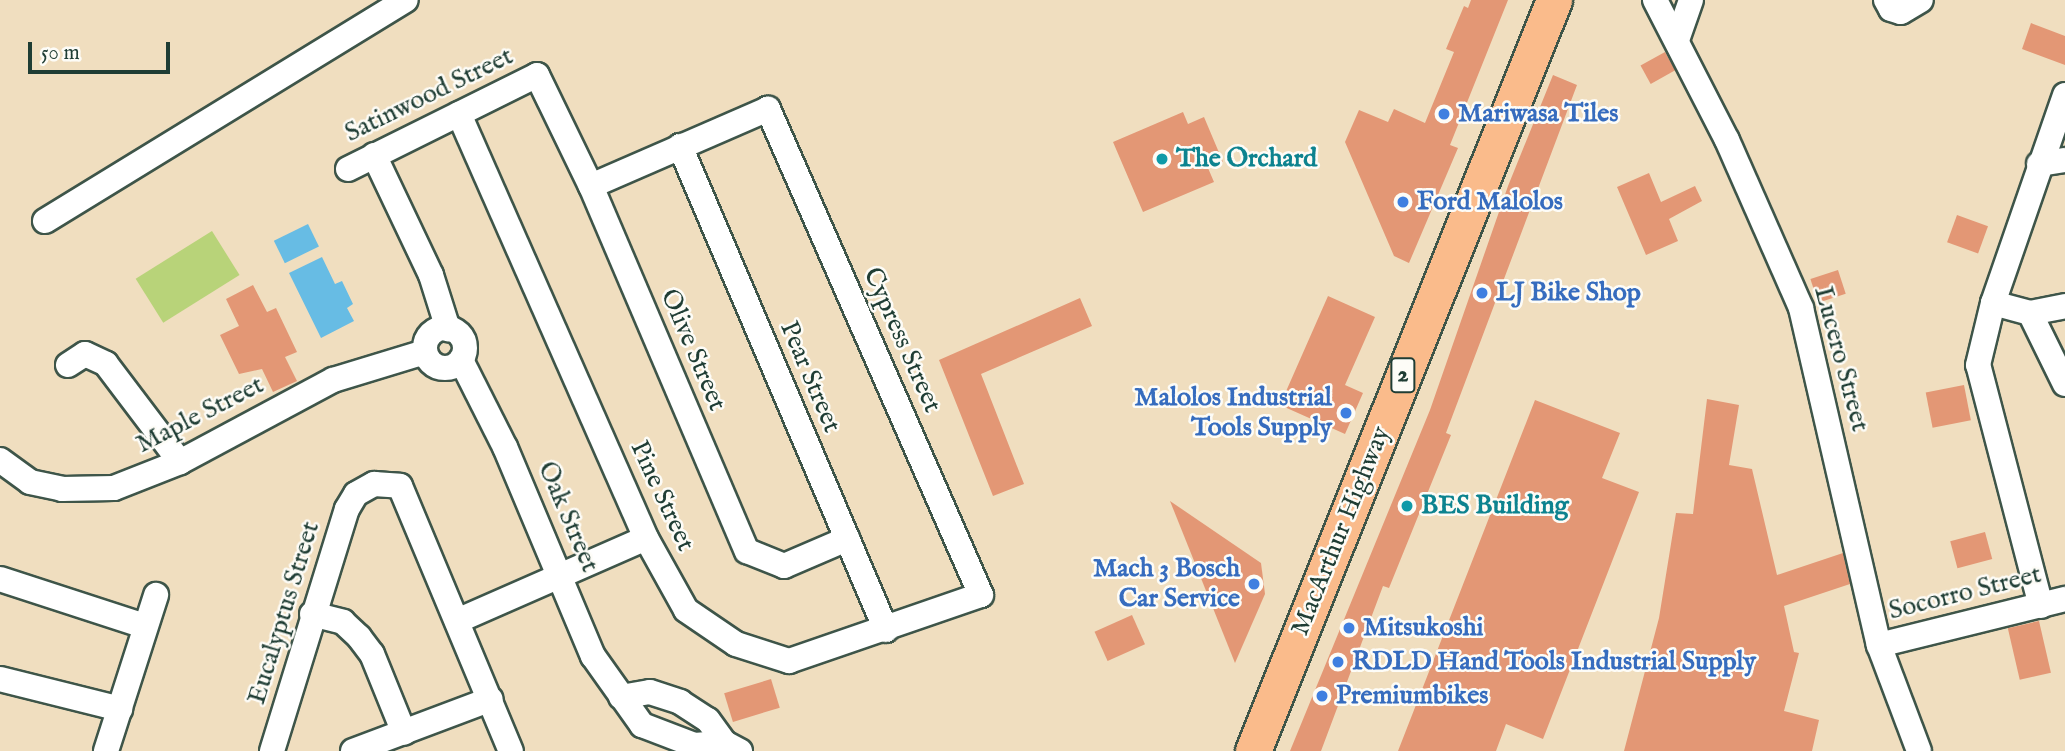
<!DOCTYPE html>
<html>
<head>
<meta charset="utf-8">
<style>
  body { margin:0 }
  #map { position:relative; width:2065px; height:751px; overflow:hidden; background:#f0debf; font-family:"IM FELL English",serif }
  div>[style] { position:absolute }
  .green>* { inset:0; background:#b8d379; transform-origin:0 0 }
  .water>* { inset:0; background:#67bce4; transform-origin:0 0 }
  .building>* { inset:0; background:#e39775; transform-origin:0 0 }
  .roads { filter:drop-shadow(2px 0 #3e5549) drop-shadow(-2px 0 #3e5549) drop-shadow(0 2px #3e5549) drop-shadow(0 -2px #3e5549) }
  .minor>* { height:24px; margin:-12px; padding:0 12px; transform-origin:12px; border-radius:12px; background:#fff }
  .minor>.ring { margin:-12px; padding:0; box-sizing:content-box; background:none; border:24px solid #fff; border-radius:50% }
  .highway>* { height:35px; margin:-17.5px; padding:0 17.5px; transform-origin:17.5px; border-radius:17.5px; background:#fabb8b }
  .dots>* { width:19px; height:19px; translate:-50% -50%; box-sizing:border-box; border:4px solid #fdfcf7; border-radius:50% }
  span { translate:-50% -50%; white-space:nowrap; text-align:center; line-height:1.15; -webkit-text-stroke:5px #fdfcf7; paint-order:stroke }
  .shield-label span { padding:2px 5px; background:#fdfcf7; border:2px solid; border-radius:5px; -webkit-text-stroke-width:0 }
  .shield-label { font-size:24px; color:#1f3d34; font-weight:700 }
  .street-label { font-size:26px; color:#1f3d34 }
  .shop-label { font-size:26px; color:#366cbe; font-weight:700 }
  .left { translate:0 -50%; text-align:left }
  .right { translate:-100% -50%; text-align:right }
  .culture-label { font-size:26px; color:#0d838f; font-weight:700 }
  .scale { position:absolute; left:28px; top:42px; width:142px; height:32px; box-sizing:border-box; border:4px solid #1f3d34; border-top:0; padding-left:9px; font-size:21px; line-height:24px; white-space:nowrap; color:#1f3d34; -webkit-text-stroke:5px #fdfcf7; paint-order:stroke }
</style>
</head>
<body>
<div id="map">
  <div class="green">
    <div style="left:212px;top:231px;width:52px;height:90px;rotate:58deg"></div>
  </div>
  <div class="water">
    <div style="left:308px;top:224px;width:25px;height:38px;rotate:64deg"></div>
    <div style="clip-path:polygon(322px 257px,335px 284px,342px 281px,353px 304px,347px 308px,354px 321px,321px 338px,289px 273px)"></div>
  </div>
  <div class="building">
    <div style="clip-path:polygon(1471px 0,1508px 0,1450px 145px,1458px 148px,1409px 263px,1394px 256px,1345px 142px,1359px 110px,1388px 122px,1394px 109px,1425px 123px,1454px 52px,1446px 49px,1464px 6px,1468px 8px)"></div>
    <div style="clip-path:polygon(2031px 23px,2065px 36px,2065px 65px,2022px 49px)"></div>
    <div style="left:1665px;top:52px;width:21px;height:28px;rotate:61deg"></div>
    <div style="clip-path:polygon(1553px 75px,1577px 85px,1446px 433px,1451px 435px,1389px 588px,1383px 586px,1321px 751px,1290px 751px,1430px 410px,1508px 186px)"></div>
    <div style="clip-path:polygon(1183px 112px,1188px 124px,1204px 117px,1223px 162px,1208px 168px,1214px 182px,1143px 212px,1113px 142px)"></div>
    <div style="clip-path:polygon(1649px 173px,1661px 202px,1695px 186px,1702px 201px,1669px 219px,1678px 241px,1646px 255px,1617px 187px)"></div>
    <div style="left:1957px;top:215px;width:33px;height:29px;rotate:20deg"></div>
    <div style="left:1838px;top:270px;width:25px;height:29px;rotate:72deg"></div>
    <div style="clip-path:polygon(253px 285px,267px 312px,276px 308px,297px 352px,285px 357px,297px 381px,273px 392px,262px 369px,239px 374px,220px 335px,239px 326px,226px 299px)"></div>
    <div style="clip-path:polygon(1328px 296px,1375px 317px,1345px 385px,1363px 393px,1345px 434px,1280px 405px)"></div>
    <div style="clip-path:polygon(1080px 298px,1092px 326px,981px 374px,1024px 484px,993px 496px,939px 360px)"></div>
    <div style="left:1964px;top:385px;width:36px;height:39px;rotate:79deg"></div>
    <div style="clip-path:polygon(1707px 399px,1739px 405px,1729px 465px,1752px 469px,1777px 575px,1843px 553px,1850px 584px,1784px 606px,1794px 652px,1799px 653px,1784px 711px,1819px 720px,1812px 751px,1624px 751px,1659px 618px,1676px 513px,1693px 514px)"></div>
    <div style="clip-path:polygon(1535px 400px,1620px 433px,1602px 478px,1639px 492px,1543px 739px,1506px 724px,1496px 751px,1398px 751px)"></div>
    <div style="clip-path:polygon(1170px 501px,1261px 563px,1265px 594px,1235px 663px)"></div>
    <div style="left:1985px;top:532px;width:28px;height:36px;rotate:75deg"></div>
    <div style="left:1132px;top:615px;width:32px;height:41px;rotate:66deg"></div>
    <div style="left:2039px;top:621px;width:53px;height:32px;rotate:77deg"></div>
    <div style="left:771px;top:679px;width:30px;height:49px;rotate:73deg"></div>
  </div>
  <div class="roads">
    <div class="minor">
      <div style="left:1655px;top:0;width:157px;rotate:62.8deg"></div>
      <div style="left:1727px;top:140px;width:184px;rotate:66.2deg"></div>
      <div style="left:1801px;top:308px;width:346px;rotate:77deg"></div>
      <div style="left:1879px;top:645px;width:113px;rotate:69.3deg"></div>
      <div style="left:1886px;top:0;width:10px;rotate:61deg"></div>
      <div style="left:1891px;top:9px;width:10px;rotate:17deg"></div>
      <div style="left:1901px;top:12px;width:23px;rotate:-31deg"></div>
      <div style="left:1677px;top:40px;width:42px;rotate:-70.7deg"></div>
      <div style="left:459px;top:114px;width:463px;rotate:66.2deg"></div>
      <div style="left:646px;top:538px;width:82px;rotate:60.9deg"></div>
      <div style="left:686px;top:610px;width:60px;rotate:34.2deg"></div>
      <div style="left:736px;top:644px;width:56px;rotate:17.8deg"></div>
      <div style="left:789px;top:661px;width:203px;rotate:-19deg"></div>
      <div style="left:981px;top:595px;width:531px;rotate:-113.67deg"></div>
      <div style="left:768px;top:109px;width:193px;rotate:156.5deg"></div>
      <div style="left:680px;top:146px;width:526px;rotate:66.94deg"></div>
      <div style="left:374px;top:155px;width:133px;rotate:64.6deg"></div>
      <div style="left:431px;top:275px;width:57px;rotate:72.5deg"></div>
      <div style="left:2039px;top:164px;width:26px;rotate:-9deg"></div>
      <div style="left:348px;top:169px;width:211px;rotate:-26.4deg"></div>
      <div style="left:537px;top:75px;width:123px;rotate:64.1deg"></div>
      <div style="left:591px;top:186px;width:397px;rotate:66.9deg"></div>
      <div style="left:747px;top:551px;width:40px;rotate:22deg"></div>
      <div style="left:784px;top:566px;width:69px;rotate:-23.2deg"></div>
      <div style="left:45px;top:221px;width:423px;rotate:-31.5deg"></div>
      <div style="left:1993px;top:303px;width:38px;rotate:15deg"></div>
      <div style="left:2030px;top:313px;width:79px;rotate:63.8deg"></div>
      <div style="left:2030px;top:313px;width:36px;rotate:-11deg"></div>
      <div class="ring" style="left:425px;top:328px;width:16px;height:16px"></div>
      <div style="left:461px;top:360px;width:97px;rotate:63.2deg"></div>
      <div style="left:505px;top:447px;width:227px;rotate:67.2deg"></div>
      <div style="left:593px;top:656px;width:85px;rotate:54.6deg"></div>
      <div style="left:642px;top:725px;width:56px;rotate:21deg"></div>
      <div style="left:694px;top:745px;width:31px;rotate:-4deg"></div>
      <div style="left:68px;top:365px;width:20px;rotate:-33deg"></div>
      <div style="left:85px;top:354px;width:23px;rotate:25deg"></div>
      <div style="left:106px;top:364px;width:123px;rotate:52.9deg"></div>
      <div style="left:0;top:460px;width:37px;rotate:36deg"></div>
      <div style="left:30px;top:482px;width:33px;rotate:12deg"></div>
      <div style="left:62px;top:489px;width:52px;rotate:-1.1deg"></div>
      <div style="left:114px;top:488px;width:71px;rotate:-21.5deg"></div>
      <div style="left:180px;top:462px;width:174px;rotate:-28.2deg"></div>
      <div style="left:333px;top:380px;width:96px;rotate:-16.9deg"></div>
      <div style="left:0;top:579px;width:152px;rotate:18deg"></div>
      <div style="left:2041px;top:606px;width:249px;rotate:-104.6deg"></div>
      <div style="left:1978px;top:365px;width:64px;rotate:-76.4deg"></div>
      <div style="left:1993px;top:303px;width:220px;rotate:-70.9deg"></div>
      <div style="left:312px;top:614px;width:32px;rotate:14deg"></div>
      <div style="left:343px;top:622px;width:22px;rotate:43deg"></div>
      <div style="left:359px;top:637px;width:21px;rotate:53deg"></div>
      <div style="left:372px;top:654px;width:85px;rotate:67.9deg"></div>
      <div style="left:457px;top:621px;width:206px;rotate:-23.7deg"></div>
      <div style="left:1879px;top:645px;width:192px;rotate:-13.9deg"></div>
      <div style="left:0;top:679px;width:124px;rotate:14deg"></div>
      <div style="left:621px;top:697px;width:29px;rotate:-10deg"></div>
      <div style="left:650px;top:692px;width:32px;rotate:18deg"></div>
      <div style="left:680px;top:702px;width:33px;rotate:33deg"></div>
      <div style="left:708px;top:720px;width:29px;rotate:54deg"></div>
      <div style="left:725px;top:743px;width:17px;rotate:28deg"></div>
      <div style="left:106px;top:751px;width:164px;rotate:-72.2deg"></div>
      <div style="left:272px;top:751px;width:253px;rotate:-72.8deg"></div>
      <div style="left:347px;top:509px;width:17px;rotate:-59deg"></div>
      <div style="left:356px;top:494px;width:21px;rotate:-29deg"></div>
      <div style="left:374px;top:484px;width:26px;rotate:4deg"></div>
      <div style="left:400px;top:486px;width:287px;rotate:67.3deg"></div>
      <div style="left:353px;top:751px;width:147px;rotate:-20.6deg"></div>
    </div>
    <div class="highway">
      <div style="left:1253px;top:751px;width:809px;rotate:-68.16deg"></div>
    </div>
  </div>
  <div class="dots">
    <div style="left:1444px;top:114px;background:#3f7fe0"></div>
    <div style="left:1162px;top:159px;background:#0f9aa8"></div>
    <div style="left:1403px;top:202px;background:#3f7fe0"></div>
    <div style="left:1482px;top:293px;background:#3f7fe0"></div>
    <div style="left:1346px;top:413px;background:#3f7fe0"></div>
    <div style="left:1407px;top:506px;background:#0f9aa8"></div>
    <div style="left:1254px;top:584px;background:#3f7fe0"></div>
    <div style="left:1349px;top:628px;background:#3f7fe0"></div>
    <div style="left:1338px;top:662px;background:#3f7fe0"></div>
    <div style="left:1322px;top:696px;background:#3f7fe0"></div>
  </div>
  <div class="shield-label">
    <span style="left:1403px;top:375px">2</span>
  </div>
  <div class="street-label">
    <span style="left:429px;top:95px;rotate:-26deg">Satinwood Street</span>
    <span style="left:902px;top:340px;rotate:66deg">Cypress Street</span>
    <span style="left:693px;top:350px;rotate:67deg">Olive Street</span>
    <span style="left:1841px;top:359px;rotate:75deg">Lucero Street</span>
    <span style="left:810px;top:377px;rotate:67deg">Pear Street</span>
    <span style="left:200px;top:415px;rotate:-27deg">Maple Street</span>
    <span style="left:662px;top:496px;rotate:65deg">Pine Street</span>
    <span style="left:568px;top:517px;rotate:67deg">Oak Street</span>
    <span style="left:1341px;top:531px;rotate:-68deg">MacArthur Highway</span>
    <span style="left:1965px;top:593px;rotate:-14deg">Socorro Street</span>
    <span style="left:284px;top:613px;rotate:-73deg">Eucalyptus Street</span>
  </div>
  <div class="shop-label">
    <span class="left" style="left:1458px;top:114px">Mariwasa Tiles</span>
    <span class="left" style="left:1417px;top:202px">Ford Malolos</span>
    <span class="left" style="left:1496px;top:293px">LJ Bike Shop</span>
    <span class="right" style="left:1332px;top:413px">Malolos Industrial<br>Tools Supply</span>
    <span class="right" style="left:1240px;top:584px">Mach 3 Bosch<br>Car Service</span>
    <span class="left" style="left:1363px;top:628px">Mitsukoshi</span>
    <span class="left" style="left:1352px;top:662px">RDLD Hand Tools Industrial Supply</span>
    <span class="left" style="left:1336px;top:696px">Premiumbikes</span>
  </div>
  <div class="culture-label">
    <span class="left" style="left:1176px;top:159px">The Orchard</span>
    <span class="left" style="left:1421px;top:506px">BES Building</span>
  </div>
  <div class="scale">50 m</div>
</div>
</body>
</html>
